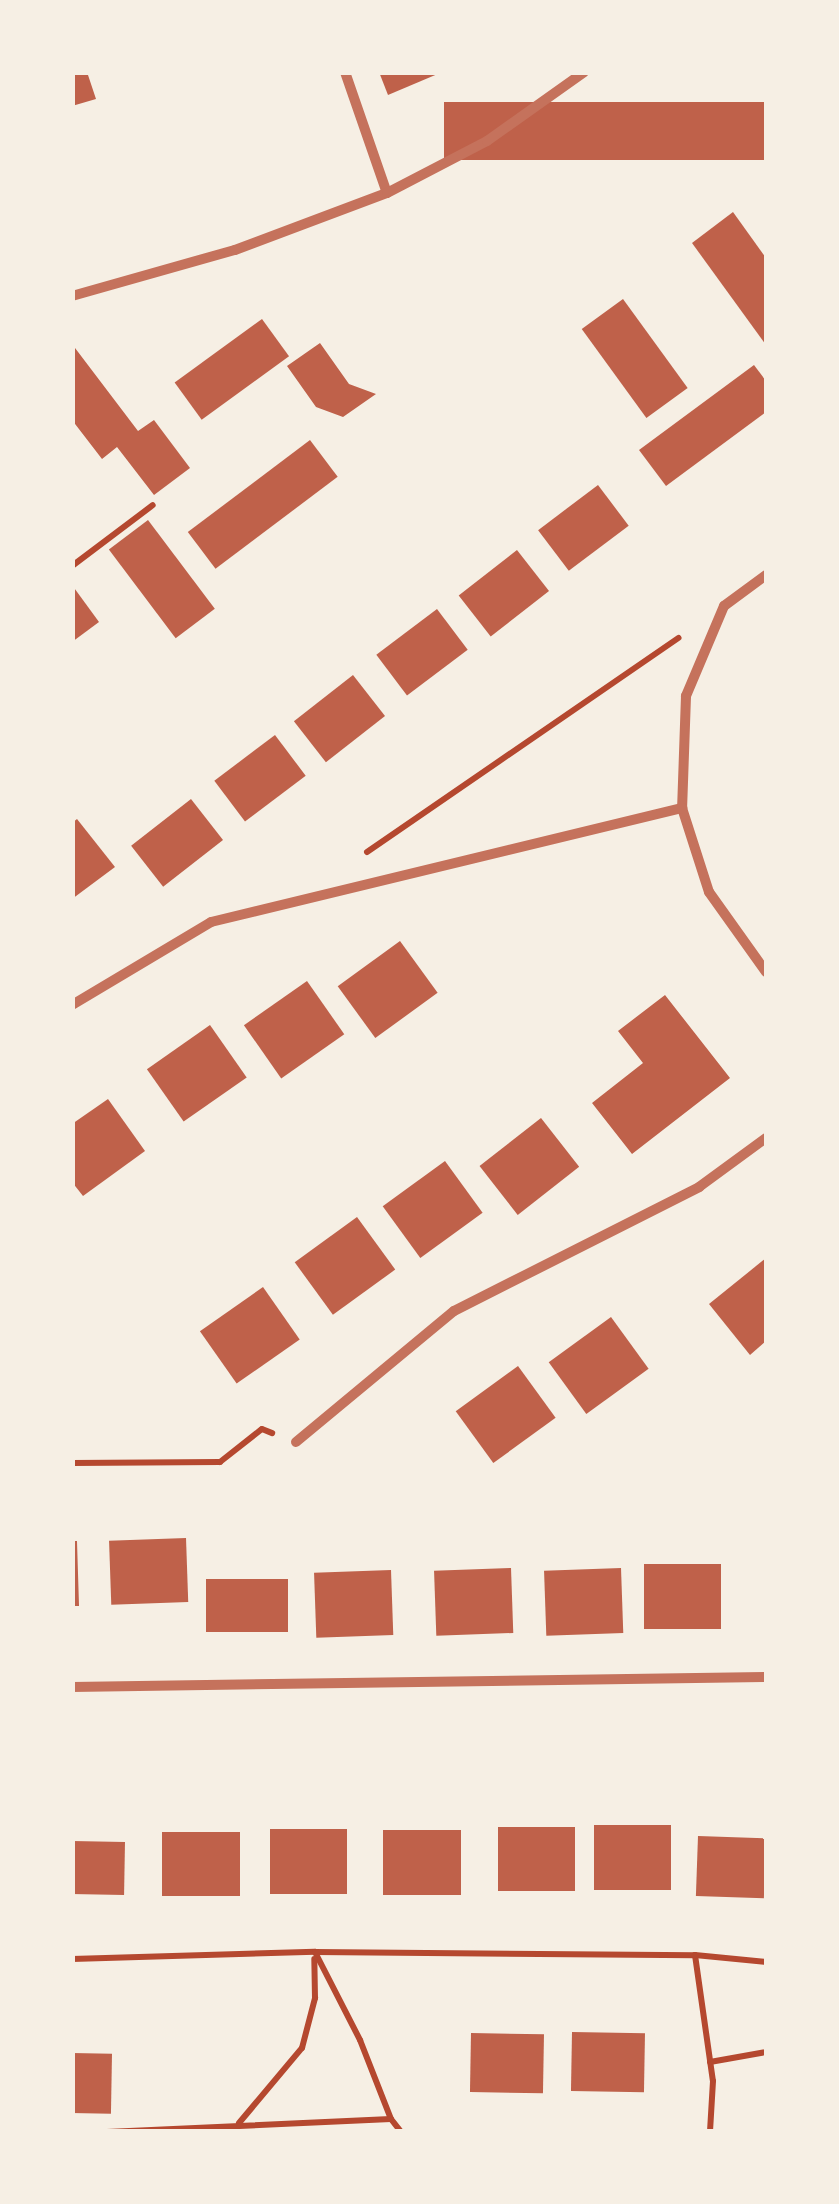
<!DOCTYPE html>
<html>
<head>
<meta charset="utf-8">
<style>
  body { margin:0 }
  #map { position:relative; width:839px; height:2204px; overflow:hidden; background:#f6efe4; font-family:"Archivo Narrow",sans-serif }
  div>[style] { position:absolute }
  .building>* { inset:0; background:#bf614a; transform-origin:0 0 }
  .path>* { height:6px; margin:-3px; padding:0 3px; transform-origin:3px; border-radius:3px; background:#b5482f }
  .minor>* { height:10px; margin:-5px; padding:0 5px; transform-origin:5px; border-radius:5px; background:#c5725c }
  span { translate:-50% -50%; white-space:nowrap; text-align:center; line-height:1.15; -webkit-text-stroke:8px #f6efe4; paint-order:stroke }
  .frame { position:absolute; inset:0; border:75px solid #f6efe4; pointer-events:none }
</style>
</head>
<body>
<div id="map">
  <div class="building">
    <div style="clip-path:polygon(72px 72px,87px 72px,96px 99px,72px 106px)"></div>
    <div style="clip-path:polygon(379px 72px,440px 72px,440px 73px,388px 95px)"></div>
    <div style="left:766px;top:102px;width:58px;height:322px;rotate:90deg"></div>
    <div style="clip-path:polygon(733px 212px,766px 258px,766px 345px,692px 243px)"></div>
    <div style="left:623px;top:299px;width:110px;height:51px;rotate:54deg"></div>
    <div style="left:262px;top:319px;width:46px;height:108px;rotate:54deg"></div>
    <div style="clip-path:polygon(320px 343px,349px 384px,376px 394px,343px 417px,316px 407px,287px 366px)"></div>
    <div style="clip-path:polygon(72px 344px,138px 431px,154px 420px,190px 468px,154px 495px,117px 447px,102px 459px,72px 420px)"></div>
    <div style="clip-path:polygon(754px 365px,766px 381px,766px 412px,666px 486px,639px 450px)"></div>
    <div style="left:310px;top:440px;width:46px;height:153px;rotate:53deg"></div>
    <div style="left:598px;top:485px;width:51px;height:75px;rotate:53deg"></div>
    <div style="left:148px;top:520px;width:111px;height:49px;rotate:53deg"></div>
    <div style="left:517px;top:550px;width:52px;height:74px;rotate:52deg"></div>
    <div style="clip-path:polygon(72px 585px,99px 622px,72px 642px)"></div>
    <div style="left:437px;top:609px;width:51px;height:76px;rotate:53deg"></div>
    <div style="left:353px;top:675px;width:52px;height:75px;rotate:52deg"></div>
    <div style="left:275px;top:735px;width:51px;height:76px;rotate:53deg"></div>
    <div style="left:191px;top:799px;width:52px;height:76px;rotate:52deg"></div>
    <div style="clip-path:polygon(77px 819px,115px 867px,72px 899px,72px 823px)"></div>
    <div style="left:400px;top:941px;width:64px;height:77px;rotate:54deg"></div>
    <div style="left:307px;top:981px;width:65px;height:77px;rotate:55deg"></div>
    <div style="clip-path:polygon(665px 995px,730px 1078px,632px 1154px,592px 1103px,643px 1063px,618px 1031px)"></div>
    <div style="left:210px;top:1025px;width:64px;height:77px;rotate:55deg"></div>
    <div style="clip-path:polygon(108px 1099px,145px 1151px,83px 1196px,72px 1182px,72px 1124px)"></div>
    <div style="left:541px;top:1118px;width:62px;height:78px;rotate:52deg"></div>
    <div style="left:445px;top:1161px;width:64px;height:77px;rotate:54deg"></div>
    <div style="left:357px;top:1217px;width:65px;height:77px;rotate:54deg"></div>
    <div style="clip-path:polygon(766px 1258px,766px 1341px,750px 1355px,709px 1304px)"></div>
    <div style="left:263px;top:1287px;width:64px;height:77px;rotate:55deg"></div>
    <div style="left:611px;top:1317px;width:64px;height:77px;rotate:54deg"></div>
    <div style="left:518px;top:1366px;width:64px;height:77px;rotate:54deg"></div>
    <div style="left:186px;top:1538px;width:64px;height:77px;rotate:88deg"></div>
    <div style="clip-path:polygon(72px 1541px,77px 1541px,79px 1606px,72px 1606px)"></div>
    <div style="left:644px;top:1564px;width:77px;height:65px"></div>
    <div style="left:511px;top:1568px;width:65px;height:77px;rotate:88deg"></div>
    <div style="left:621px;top:1568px;width:65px;height:77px;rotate:88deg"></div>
    <div style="left:391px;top:1570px;width:65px;height:77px;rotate:88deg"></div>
    <div style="left:206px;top:1579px;width:82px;height:53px"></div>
    <div style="left:594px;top:1825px;width:77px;height:65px"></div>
    <div style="left:498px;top:1827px;width:77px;height:64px"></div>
    <div style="left:270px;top:1829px;width:77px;height:65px"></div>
    <div style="left:383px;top:1830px;width:78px;height:65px"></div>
    <div style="left:162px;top:1832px;width:78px;height:64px"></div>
    <div style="left:698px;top:1836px;width:68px;height:60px;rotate:2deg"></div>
    <div style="left:72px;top:1841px;width:53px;height:53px;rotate:1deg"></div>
    <div style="left:572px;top:2032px;width:73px;height:59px;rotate:1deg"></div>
    <div style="left:471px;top:2033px;width:73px;height:59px;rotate:1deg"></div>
    <div style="left:72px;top:2053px;width:40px;height:60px;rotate:1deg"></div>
  </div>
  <div class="path">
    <div style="left:72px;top:566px;width:101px;rotate:-37deg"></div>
    <div style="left:367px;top:852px;width:378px;rotate:-34.5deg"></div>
    <div style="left:72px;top:1463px;width:148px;rotate:-0.4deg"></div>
    <div style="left:220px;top:1462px;width:53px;rotate:-38.2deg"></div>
    <div style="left:262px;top:1429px;width:11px;rotate:22deg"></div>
    <div style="left:315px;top:1952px;width:99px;rotate:62.9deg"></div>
    <div style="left:360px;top:2040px;width:85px;rotate:68.6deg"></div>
    <div style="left:391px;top:2119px;width:16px;rotate:52deg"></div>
    <div style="left:695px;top:1955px;width:127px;rotate:81.9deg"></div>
    <div style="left:713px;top:2081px;width:51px;rotate:93.4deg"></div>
    <div style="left:72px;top:1959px;width:243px;rotate:-1.7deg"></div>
    <div style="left:315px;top:1952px;width:380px;rotate:0.5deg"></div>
    <div style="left:695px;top:1955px;width:71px;rotate:5.6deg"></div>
    <div style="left:710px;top:2062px;width:57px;rotate:-10.1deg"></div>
    <div style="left:239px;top:2123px;width:98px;rotate:-50deg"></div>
    <div style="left:302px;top:2048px;width:52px;rotate:-75.4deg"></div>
    <div style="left:315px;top:1998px;width:39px;rotate:-91deg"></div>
    <div style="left:107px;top:2132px;width:284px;rotate:-2.6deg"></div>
  </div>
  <div class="minor">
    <div style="left:345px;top:72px;width:128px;rotate:70.9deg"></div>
    <div style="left:72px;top:296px;width:169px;rotate:-15.8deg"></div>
    <div style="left:235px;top:250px;width:162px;rotate:-20.6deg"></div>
    <div style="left:387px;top:193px;width:113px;rotate:-27.5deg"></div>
    <div style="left:487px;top:141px;width:119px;rotate:-35.4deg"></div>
    <div style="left:766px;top:575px;width:52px;rotate:143.6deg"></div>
    <div style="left:724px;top:606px;width:98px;rotate:112.9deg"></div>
    <div style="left:686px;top:696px;width:112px;rotate:92deg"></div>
    <div style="left:682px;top:808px;width:88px;rotate:72.2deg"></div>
    <div style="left:709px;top:892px;width:98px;rotate:54.5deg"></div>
    <div style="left:72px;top:1005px;width:162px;rotate:-30.8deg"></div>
    <div style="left:211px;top:922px;width:485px;rotate:-13.6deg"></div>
    <div style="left:296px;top:1442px;width:205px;rotate:-39.7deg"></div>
    <div style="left:454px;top:1311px;width:275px;rotate:-26.8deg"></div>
    <div style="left:699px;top:1187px;width:83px;rotate:-36.2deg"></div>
    <div style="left:72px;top:1687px;width:694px;rotate:-0.83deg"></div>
  </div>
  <div class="frame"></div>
</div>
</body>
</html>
